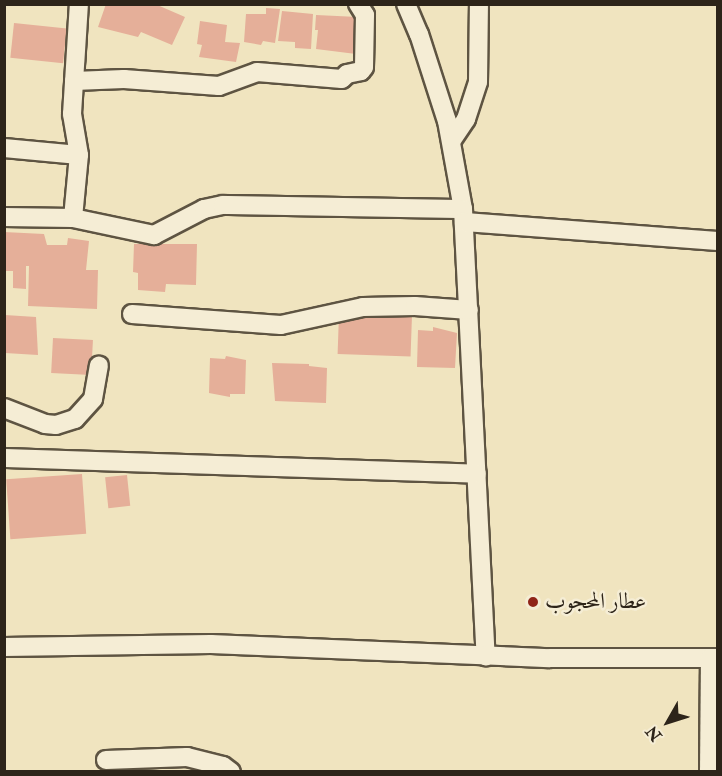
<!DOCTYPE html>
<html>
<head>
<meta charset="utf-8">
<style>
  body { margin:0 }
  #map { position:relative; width:722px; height:776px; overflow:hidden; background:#f0e4bf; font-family:"IM FELL Double Pica",Amiri,serif }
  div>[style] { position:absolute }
  .building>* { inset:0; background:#e5af99; transform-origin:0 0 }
  .roads { filter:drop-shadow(2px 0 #5e5442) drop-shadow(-2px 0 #5e5442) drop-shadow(0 2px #5e5442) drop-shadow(0 -2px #5e5442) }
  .minor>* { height:18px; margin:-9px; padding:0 9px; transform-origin:9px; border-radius:9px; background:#f5edd5 }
  .dots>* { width:16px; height:16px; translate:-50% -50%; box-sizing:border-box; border:3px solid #f5edd5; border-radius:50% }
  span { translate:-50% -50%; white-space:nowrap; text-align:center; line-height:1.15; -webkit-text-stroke:5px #f5edd5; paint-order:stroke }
  .poi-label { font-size:22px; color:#2d2419 }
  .left { translate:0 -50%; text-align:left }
  .frame { position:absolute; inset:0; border:6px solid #2d2419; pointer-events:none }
  .north { position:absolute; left:638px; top:692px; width:60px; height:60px; -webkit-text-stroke:4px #f5edd5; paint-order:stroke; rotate:231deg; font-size:16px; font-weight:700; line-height:24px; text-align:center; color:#2d2419 }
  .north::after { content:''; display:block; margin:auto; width:21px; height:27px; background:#2d2419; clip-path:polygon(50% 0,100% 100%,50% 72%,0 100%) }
</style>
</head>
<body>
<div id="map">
  <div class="building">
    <div style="clip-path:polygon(106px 4px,155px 4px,185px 17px,172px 45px,141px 32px,138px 37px,98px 27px)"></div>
    <div style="clip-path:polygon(266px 8px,280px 9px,275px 43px,263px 41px,261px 45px,244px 42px,246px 14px,266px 14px)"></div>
    <div style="clip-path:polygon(282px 11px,313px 14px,311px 49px,295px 48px,295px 42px,278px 41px)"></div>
    <div style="clip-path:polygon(316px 15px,358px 17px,356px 54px,316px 49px,318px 30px,315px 30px)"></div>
    <div style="clip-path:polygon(200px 21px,227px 25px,225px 42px,240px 43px,236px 62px,199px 57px,202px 45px,197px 44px)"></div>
    <div style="left:14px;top:23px;width:53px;height:35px;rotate:6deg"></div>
    <div style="clip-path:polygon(4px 232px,44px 234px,47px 245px,67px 245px,68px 238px,89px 241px,86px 270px,98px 270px,97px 309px,28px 306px,29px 266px,26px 266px,26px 289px,13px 288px,13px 271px,4px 271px)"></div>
    <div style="clip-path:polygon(134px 244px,197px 244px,196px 285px,166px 284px,165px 292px,138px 290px,138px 273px,133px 272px)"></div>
    <div style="left:339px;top:314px;width:73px;height:40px;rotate:2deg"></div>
    <div style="clip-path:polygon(5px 315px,36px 317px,38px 355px,5px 353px)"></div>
    <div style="clip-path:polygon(433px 327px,457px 333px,455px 368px,417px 367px,418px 330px,433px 331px)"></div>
    <div style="left:53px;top:338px;width:40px;height:35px;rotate:3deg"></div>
    <div style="clip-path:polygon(226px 356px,246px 360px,245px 394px,230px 394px,230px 397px,209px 393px,210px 358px,225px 359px)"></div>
    <div style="clip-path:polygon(272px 363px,309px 364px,309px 366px,327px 368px,326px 403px,275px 401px)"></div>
    <div style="left:82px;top:474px;width:60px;height:76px;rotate:86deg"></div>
    <div style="left:127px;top:475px;width:31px;height:22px;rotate:84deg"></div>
  </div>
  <div class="roads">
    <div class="minor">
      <div style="left:406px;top:4px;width:33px;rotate:67deg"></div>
      <div style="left:419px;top:34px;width:91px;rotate:72.2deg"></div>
      <div style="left:447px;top:121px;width:89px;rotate:79.7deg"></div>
      <div style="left:463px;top:209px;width:448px;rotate:87.1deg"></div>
      <div style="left:74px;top:81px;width:50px;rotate:-2.3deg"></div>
      <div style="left:124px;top:79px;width:95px;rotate:4.2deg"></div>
      <div style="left:219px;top:86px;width:40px;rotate:-20.2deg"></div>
      <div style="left:257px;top:72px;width:85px;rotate:4.7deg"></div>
      <div style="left:342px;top:79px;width:7px;rotate:-45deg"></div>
      <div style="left:347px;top:74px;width:14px;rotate:-12deg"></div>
      <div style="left:361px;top:71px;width:5px;rotate:-53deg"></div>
      <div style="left:364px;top:67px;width:52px;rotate:-88.9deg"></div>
      <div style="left:365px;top:15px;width:13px;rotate:-122deg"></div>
      <div style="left:452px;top:140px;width:25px;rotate:-56deg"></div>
      <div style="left:466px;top:119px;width:39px;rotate:-72deg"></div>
      <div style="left:478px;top:82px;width:78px;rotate:-89.3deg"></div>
      <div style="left:4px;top:148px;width:75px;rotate:5.3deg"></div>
      <div style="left:4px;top:217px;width:69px;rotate:0.8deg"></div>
      <div style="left:73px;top:218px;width:83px;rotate:11.9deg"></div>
      <div style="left:154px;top:235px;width:56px;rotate:-27.5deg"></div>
      <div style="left:204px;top:209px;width:19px;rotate:-12deg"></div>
      <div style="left:223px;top:205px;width:240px;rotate:1deg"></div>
      <div style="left:73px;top:218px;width:63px;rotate:-84.6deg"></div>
      <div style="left:79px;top:155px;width:42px;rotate:-99.7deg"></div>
      <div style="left:72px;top:114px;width:110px;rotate:-86.4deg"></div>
      <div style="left:464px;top:222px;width:255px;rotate:4.3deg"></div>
      <div style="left:132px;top:314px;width:149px;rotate:4.2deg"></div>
      <div style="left:281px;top:325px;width:84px;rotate:-12.4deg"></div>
      <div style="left:363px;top:307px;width:52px;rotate:-1.1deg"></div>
      <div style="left:415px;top:306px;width:54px;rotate:4.2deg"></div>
      <div style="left:4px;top:408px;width:44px;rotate:21.3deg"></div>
      <div style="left:45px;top:424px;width:11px;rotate:5deg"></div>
      <div style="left:56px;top:425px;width:20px;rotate:-18deg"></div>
      <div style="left:75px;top:419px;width:27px;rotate:-48deg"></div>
      <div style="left:93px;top:399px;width:34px;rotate:-80deg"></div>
      <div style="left:4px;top:458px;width:473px;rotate:1.9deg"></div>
      <div style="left:4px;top:647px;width:207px;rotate:-0.8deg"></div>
      <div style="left:211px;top:644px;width:339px;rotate:2.4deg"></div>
      <div style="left:550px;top:658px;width:168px"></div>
      <div style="left:106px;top:760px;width:81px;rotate:-2.1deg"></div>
      <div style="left:187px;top:757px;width:37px;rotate:14deg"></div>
      <div style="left:223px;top:766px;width:10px;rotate:37deg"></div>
      <div style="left:709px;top:772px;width:114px;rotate:-89.5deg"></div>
    </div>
  </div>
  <div class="dots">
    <div style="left:533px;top:602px;background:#8f2418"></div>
  </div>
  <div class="poi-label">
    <span class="left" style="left:545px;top:602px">عطار المحجوب</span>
  </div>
  <div class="frame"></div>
  <div class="north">N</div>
</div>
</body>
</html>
